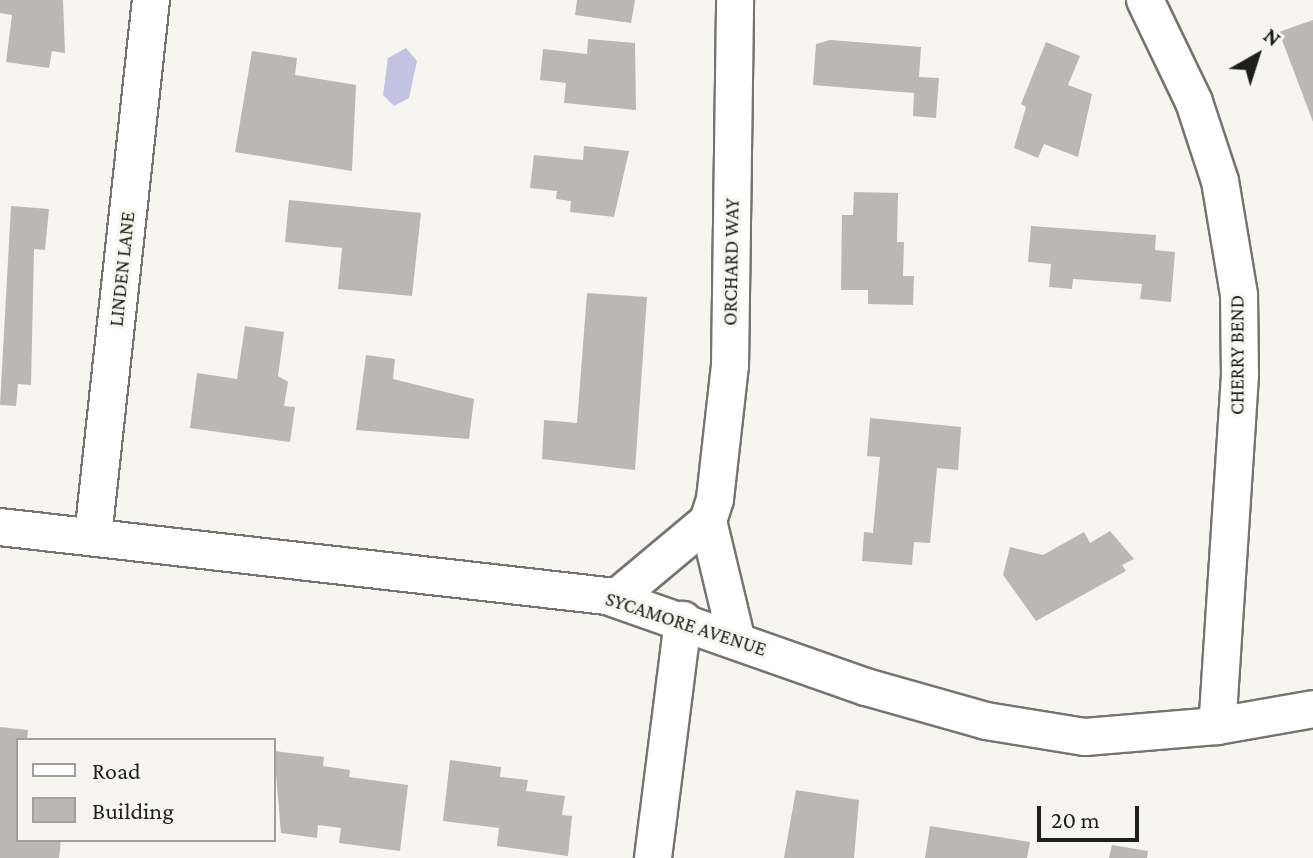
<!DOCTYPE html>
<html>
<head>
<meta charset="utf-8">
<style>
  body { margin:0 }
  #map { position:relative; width:1313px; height:858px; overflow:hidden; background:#f6f5f0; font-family:"Crimson Pro",serif }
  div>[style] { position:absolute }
  .water>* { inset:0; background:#c4c3e1 }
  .building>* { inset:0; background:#b9b8b4 }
  .roads { filter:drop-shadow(2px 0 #757470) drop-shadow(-2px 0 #757470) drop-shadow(0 2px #757470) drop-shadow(0 -2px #757470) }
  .minor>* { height:36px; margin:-18px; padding:0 18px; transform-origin:18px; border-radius:18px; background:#fff }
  span { translate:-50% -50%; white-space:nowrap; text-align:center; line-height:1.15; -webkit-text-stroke:6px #f6f5f0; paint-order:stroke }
  .street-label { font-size:20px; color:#1e1e1c }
  .legend { position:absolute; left:16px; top:738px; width:260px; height:104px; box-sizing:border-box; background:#f6f5f0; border:2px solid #a09f9b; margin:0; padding:10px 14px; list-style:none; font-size:24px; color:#1e1e1c }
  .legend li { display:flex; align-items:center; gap:16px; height:40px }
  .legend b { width:40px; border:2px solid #a09f9b }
  .north { position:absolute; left:1217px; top:16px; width:80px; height:80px; -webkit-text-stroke:6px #f6f5f0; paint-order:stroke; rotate:39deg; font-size:22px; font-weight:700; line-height:32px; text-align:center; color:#1e1e1c }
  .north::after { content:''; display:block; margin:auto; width:28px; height:36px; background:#1e1e1c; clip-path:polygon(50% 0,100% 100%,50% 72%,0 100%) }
  .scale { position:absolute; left:1037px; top:806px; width:102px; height:36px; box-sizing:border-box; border:4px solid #1e1e1c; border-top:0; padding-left:10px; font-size:24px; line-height:28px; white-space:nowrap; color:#1e1e1c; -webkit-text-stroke:6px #f6f5f0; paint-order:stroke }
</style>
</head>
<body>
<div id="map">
  <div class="water">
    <div style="clip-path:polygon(406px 48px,417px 61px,409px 98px,394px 106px,383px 95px,388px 58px)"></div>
  </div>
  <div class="building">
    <div style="clip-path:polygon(0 0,63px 0,65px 53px,52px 51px,49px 68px,6px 62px,12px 15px,0 13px)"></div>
    <div style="clip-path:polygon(577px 0,635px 0,631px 23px,575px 15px)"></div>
    <div style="clip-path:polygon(1313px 20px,1313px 122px,1279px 32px)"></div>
    <div style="clip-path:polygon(588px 39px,635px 43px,636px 110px,564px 103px,566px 83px,540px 80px,543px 49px,587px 54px)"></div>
    <div style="clip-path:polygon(830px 40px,921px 47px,919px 77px,939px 78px,936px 118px,913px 116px,914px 93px,813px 85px,816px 44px)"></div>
    <div style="clip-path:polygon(1046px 42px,1080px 56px,1068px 85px,1092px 94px,1078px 157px,1044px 144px,1038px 158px,1014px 148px,1026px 107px,1021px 104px)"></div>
    <div style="clip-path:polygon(252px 51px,297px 58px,295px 75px,356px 85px,352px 171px,235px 152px)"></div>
    <div style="clip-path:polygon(584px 146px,629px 151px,614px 217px,570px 212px,571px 201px,556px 199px,557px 191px,530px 188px,534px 155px,583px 160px)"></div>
    <div style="clip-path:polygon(854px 192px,898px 193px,897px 242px,904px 242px,903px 276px,914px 276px,913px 305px,868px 304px,868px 290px,841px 290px,842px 215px,853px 215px)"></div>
    <div style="clip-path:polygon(289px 200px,421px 213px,412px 296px,338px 289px,342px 248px,285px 242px)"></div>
    <div style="clip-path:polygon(11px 206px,49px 209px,45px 250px,34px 249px,31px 385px,18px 384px,16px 406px,0 405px)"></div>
    <div style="clip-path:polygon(1031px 226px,1156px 235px,1155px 250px,1175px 252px,1171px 302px,1140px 299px,1142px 284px,1073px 279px,1072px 289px,1049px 287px,1051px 264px,1028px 262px)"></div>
    <div style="clip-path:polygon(587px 293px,647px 297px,635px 470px,542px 459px,544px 420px,577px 423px)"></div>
    <div style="clip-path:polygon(245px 326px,284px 332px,278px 376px,288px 382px,284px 406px,295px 407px,290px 442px,190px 428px,197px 373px,237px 379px)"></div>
    <div style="clip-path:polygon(366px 355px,395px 359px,393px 379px,474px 399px,469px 439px,356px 430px)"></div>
    <div style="clip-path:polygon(870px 418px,961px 427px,958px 470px,937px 468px,930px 543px,914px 542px,912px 565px,862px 561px,864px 532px,873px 533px,880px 457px,867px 456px)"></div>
    <div style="clip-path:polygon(1110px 531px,1134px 559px,1122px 565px,1126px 571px,1036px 621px,1003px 575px,1010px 547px,1043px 555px,1084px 532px,1090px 543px)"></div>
    <div style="clip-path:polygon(0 727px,28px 730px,27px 740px,18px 740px,18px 840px,61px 840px,59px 858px,0 858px)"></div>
    <div style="clip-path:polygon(274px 751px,324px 757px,323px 766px,350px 770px,349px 777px,408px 785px,400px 851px,339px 843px,341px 828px,318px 825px,317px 838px,281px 833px)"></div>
    <div style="clip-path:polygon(450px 760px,501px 767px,500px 777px,528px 780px,526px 791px,565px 796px,562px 815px,572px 816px,568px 856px,497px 846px,499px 828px,443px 821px)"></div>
    <div style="clip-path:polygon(796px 790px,859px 800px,854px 858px,784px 858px)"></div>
    <div style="clip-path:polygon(930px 826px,1030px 842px,1027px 858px,925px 858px)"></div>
    <div style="clip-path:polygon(1112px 845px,1148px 851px,1147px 858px,1109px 858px)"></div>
  </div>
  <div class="roads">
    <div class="minor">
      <div style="left:1145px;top:0;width:113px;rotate:64.3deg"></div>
      <div style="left:1194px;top:102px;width:83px;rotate:71.8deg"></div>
      <div style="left:1220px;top:181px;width:116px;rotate:80.5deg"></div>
      <div style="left:1239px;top:295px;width:80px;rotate:89.3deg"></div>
      <div style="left:1240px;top:375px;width:352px;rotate:93.7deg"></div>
      <div style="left:708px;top:521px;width:120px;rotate:76.5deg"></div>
      <div style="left:0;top:527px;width:611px;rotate:6.49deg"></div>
      <div style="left:607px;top:596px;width:275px;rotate:19.4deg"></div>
      <div style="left:866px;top:687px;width:125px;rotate:15.8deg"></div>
      <div style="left:986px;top:721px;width:100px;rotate:9.2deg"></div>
      <div style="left:1085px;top:737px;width:132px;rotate:-4.8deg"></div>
      <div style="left:1217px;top:726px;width:97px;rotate:-10deg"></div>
      <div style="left:93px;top:537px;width:540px;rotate:-83.84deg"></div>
      <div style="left:616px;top:598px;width:120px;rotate:-39.9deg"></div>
      <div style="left:708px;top:521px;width:23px;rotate:-72deg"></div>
      <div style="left:715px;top:499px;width:134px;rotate:-83.6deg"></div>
      <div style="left:730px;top:366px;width:366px;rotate:-89.2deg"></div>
      <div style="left:653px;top:858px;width:240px;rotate:-82.8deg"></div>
    </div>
  </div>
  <div class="street-label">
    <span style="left:731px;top:262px;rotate:-89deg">ORCHARD WAY</span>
    <span style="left:122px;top:269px;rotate:-84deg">LINDEN LANE</span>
    <span style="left:1237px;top:355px;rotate:-90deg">CHERRY BEND</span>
    <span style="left:686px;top:624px;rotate:18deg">SYCAMORE AVENUE</span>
  </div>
  <ul class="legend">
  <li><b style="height:10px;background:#fff"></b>Road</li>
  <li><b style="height:22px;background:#b9b8b4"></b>Building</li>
  </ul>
  <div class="north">N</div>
  <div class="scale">20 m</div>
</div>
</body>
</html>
